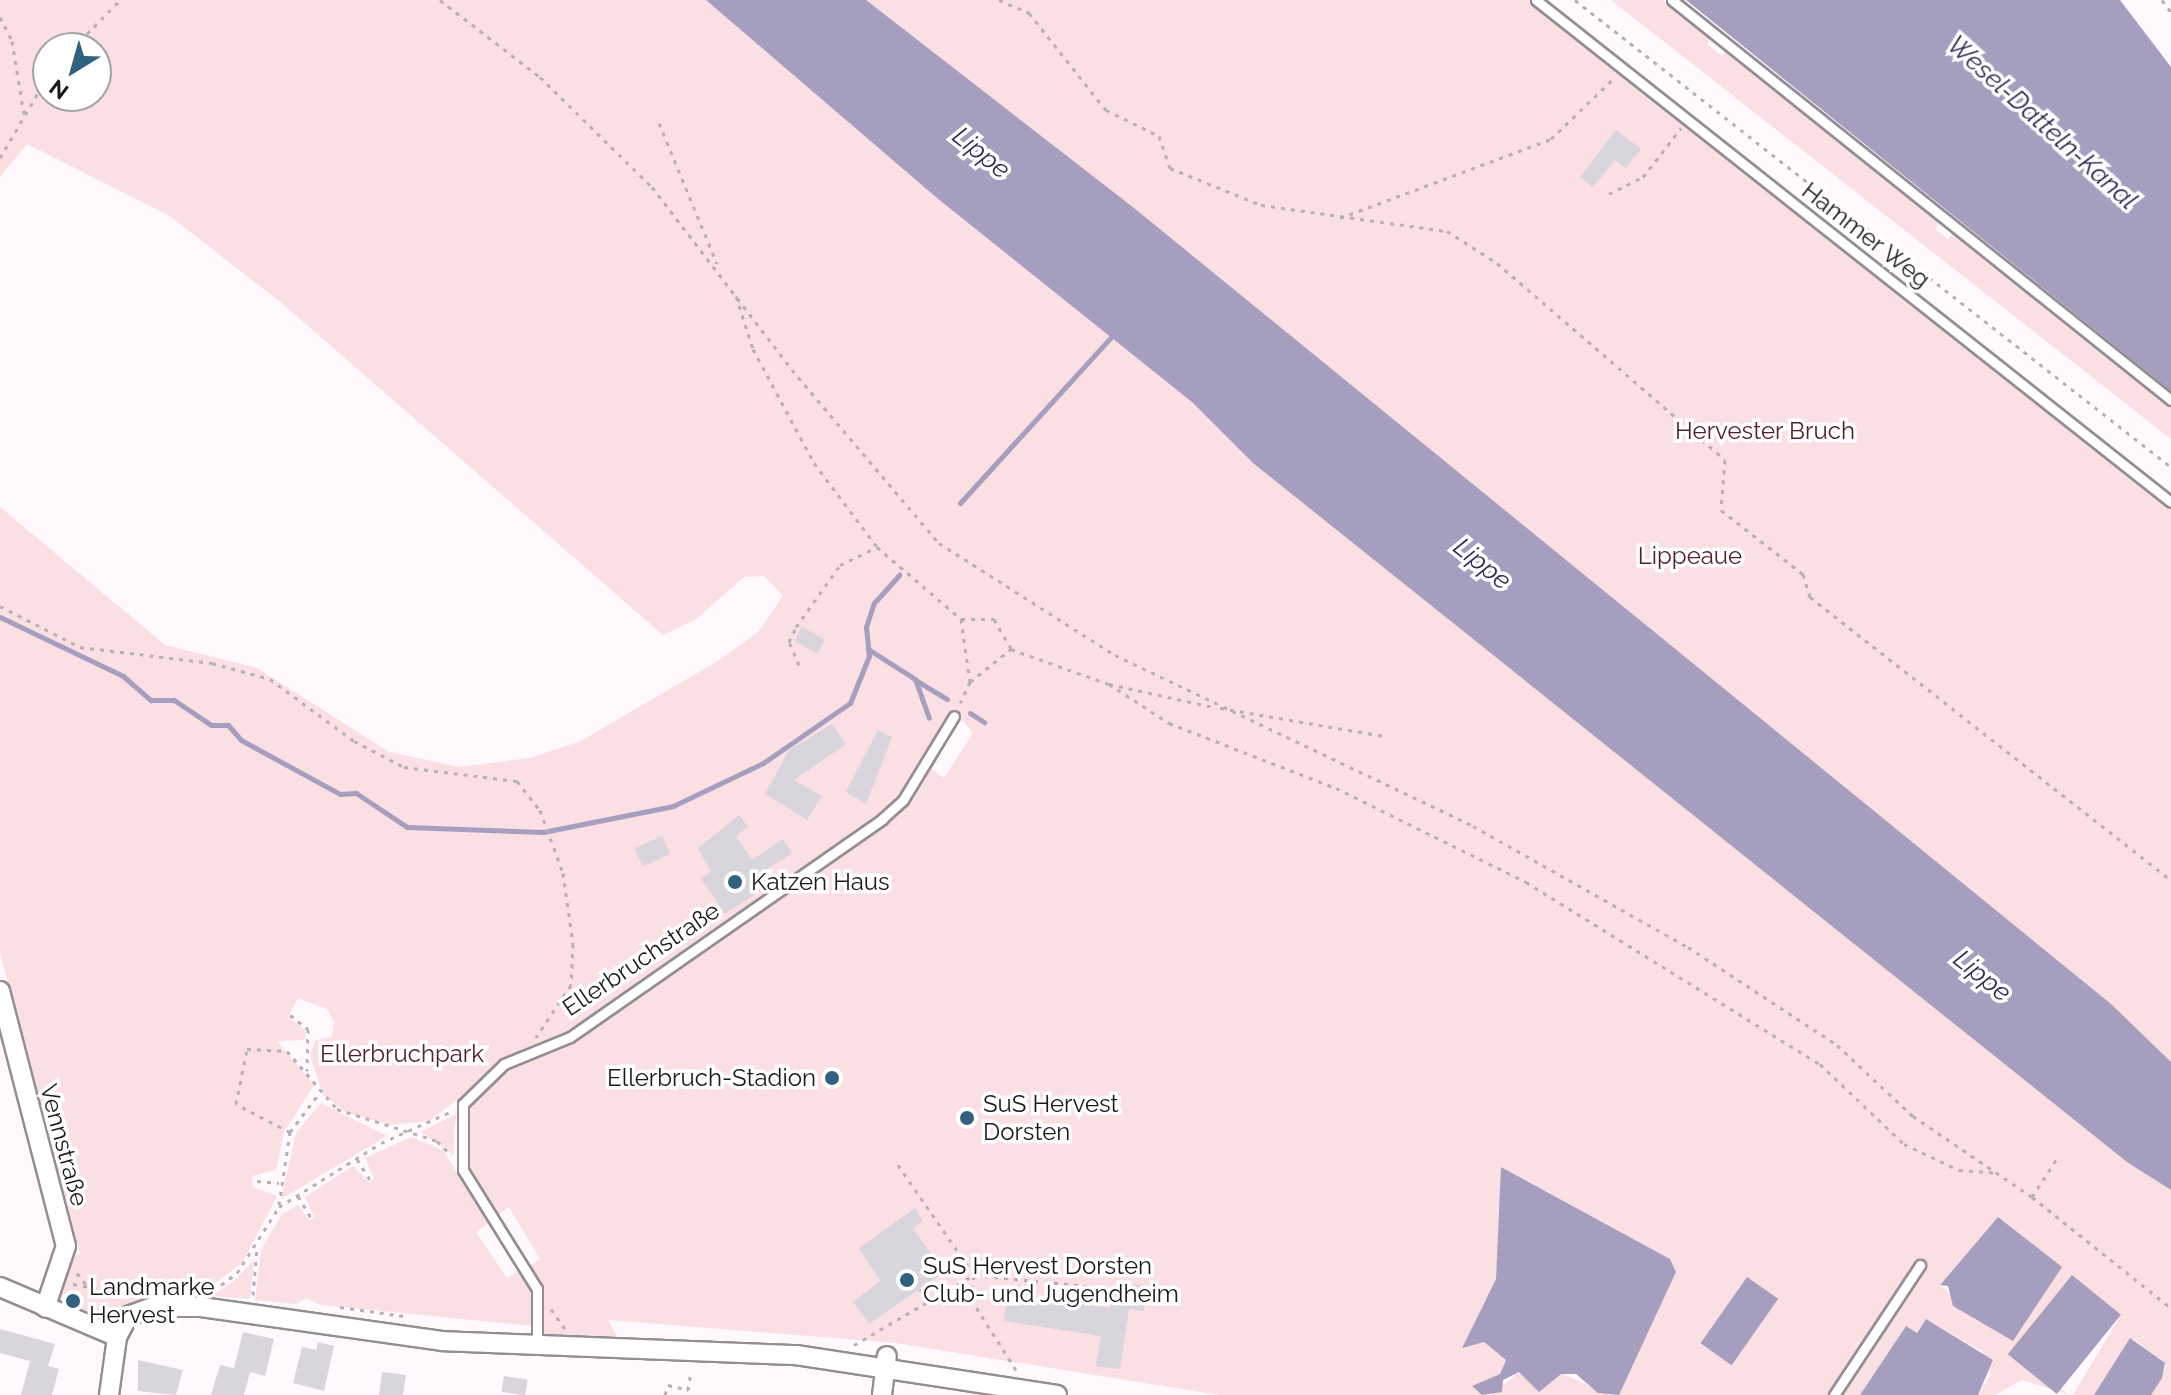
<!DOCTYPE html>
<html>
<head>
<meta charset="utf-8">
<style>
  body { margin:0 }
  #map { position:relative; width:2171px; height:1395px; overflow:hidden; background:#fff8fd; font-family:Raleway,sans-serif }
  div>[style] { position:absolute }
  .green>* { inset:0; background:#fadfe3 }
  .water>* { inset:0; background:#a59ebf; transform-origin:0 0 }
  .stream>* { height:5px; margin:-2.5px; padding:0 2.5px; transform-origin:2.5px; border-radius:2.5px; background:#a59ebf }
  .building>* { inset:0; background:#d9d5dc; transform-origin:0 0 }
  .path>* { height:3px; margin-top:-1.5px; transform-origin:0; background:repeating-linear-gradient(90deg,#b6b1b5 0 4px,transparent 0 10px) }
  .roads { filter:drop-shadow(2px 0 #938e92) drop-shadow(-2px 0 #938e92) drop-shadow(0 2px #938e92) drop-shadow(0 -2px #938e92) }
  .lane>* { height:9px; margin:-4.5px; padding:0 4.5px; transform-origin:4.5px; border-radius:4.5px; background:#fff }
  .street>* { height:18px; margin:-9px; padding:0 9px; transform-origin:9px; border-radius:9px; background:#fff }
  .dots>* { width:22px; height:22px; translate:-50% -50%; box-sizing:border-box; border:4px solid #fff; border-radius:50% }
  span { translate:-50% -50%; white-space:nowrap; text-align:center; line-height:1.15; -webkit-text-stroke:7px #fff; paint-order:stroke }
  .street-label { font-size:24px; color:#1b191b }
  .park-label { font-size:24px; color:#521e2a }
  .poi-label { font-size:24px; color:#1b191b }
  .left { translate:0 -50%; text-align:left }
  .right { translate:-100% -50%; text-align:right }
  .water-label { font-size:26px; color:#362a57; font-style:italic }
  .north { position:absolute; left:32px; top:32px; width:80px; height:80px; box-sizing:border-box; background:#fff; border:2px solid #a4a3a4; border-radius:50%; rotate:217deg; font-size:22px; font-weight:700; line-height:32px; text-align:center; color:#1b191b }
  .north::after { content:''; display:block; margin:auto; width:28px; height:36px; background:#31617f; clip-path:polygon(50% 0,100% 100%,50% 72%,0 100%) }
</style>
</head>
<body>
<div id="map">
  <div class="green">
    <div style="clip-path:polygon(evenodd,0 0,1537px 0,2171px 505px,2171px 1395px,2151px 1395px,2167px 1366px,2134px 1339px,2094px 1395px,2073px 1395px,2121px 1315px,2052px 1304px,2017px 1361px,2070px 1395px,2022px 1380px,1995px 1395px,1978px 1395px,1991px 1375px,1983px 1352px,1926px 1319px,1917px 1332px,1906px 1326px,1860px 1395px,1619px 1395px,1676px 1272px,1670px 1259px,1502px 1167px,1496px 1279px,1462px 1347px,1484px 1342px,1506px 1360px,1500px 1374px,1473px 1386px,1482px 1395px,1219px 1395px,896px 1343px,608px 1320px,625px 1351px,537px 1348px,537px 1289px,525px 1269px,540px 1259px,509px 1207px,493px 1218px,458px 1148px,463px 1104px,524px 1050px,429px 1121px,390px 1125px,347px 1113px,323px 1095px,310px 1055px,316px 1040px,332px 1037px,334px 1022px,327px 1009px,298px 998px,288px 1017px,305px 1030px,305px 1040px,277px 1041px,314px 1085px,284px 1132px,276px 1170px,252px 1176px,253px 1187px,277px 1196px,242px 1263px,199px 1295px,142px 1295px,147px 1307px,116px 1335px,47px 1307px,66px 1260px,80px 1254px,0 953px,0 507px,165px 645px,257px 668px,389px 752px,459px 767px,530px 758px,581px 741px,721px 659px,759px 631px,783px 596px,764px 576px,744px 577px,695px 620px,663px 635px,284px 305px,170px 216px,27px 144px,0 177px,0 0,48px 48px,96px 48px,96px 96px,48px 96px,48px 48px,0 0,960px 717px,973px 733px,944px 778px,932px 769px,960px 717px,0 0,1998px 1217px,1977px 1322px,1940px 1284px,1998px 1217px)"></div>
    <div style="clip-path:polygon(1611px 0,1663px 0,1711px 38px,1707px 44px,1722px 56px,1726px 51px,1940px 222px,1935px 229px,1948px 239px,1953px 233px,2171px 409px,2171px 439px)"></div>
    <div style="clip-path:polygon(321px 1103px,387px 1136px,281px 1199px,296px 1133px)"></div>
    <div style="clip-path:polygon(457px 1113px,454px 1131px,454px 1155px,421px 1132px)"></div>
    <div style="clip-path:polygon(411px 1137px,443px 1150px,489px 1223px,476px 1232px,507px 1278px,520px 1270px,533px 1294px,532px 1326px,321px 1305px,307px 1298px,296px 1304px,255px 1300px,261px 1250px,282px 1214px,298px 1205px,309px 1220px,314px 1217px,305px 1197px,353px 1166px,369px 1182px,374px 1178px,365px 1158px)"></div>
    <div style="clip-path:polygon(254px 1260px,250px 1299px,211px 1296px,234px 1281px)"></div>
    <div style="clip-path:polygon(1519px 1372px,1539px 1391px,1561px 1373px,1609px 1395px,1491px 1395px)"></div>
  </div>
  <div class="water">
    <div style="clip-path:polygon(706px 0,866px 0,1134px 208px,2111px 1004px,2171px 1062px,2171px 1190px,2127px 1162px,1253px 463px,1192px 402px,937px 198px)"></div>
    <div style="clip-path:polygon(1686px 0,2120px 0,2171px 67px,2171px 391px)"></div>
    <div style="clip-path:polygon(1501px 1167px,1670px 1259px,1676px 1272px,1619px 1395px,1598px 1393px,1576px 1374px,1561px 1374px,1539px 1392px,1519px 1372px,1503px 1380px,1502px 1392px,1482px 1395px,1472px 1386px,1500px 1374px,1506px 1360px,1484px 1342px,1462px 1348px,1496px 1279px)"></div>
    <div style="clip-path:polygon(1998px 1217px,2062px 1267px,2013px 1341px,1953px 1306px,1948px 1286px,1940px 1285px)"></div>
    <div style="left:2072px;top:1275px;width:63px;height:102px;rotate:39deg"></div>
    <div style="left:1747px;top:1277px;width:38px;height:81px;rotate:35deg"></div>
    <div style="clip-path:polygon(1926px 1319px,1993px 1360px,1978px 1395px,1860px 1395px,1906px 1326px,1917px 1333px)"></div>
    <div style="clip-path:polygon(2130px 1338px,2165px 1363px,2162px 1378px,2151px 1395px,2094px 1395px)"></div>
  </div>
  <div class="stream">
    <div style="left:960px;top:503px;width:226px;rotate:-47.7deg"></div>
    <div style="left:0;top:617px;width:136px;rotate:25.6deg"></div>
    <div style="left:123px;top:676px;width:37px;rotate:41deg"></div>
    <div style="left:151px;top:700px;width:23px"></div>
    <div style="left:174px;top:700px;width:45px;rotate:34deg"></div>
    <div style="left:211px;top:725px;width:17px"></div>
    <div style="left:228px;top:725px;width:20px;rotate:49deg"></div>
    <div style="left:241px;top:740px;width:113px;rotate:28.6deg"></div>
    <div style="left:340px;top:794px;width:16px;rotate:-4deg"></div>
    <div style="left:356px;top:793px;width:61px;rotate:33.7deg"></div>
    <div style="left:407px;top:827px;width:136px;rotate:2.1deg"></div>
    <div style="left:543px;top:832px;width:133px;rotate:-11.3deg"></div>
    <div style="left:673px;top:806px;width:100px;rotate:-25.5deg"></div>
    <div style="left:763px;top:763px;width:106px;rotate:-34.6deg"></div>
    <div style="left:850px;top:703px;width:51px;rotate:-68deg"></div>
    <div style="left:869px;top:656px;width:29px;rotate:-96deg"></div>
    <div style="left:866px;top:627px;width:25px;rotate:-72deg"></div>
    <div style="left:874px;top:603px;width:38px;rotate:-48deg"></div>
    <div style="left:868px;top:649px;width:56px;rotate:32.6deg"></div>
    <div style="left:915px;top:679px;width:41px;rotate:70.3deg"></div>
    <div style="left:917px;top:681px;width:35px;rotate:31deg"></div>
    <div style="left:970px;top:713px;width:17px;rotate:33deg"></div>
  </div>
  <div class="building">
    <div style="clip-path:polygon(1616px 130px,1641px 149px,1626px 168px,1615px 160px,1593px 187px,1580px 177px)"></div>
    <div style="left:802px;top:627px;width:26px;height:16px;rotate:28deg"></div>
    <div style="clip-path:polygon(832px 724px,846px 744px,794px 780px,822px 796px,807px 820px,765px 794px,789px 750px)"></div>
    <div style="clip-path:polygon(878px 730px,892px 737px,866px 804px,846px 792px)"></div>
    <div style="clip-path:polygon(739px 815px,748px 827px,736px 836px,752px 860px,783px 839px,792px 853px,761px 873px,769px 885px,725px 914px,701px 878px,711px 872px,698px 848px)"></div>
    <div style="left:662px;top:836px;width:20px;height:30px;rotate:66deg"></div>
    <div style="clip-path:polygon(915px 1208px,923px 1221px,913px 1228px,944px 1272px,869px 1324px,853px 1302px,880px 1281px,859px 1248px)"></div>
    <div style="clip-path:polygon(1133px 1284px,1147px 1286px,1144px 1311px,1129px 1309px,1120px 1369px,1096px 1366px,1101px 1336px,1004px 1321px,1008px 1293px,1110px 1308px,1112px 1291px,1132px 1294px)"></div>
    <div style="clip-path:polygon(0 1329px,55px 1344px,48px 1366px,59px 1369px,52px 1395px,21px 1395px,30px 1361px,0 1353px)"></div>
    <div style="clip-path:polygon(243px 1332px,274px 1339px,265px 1376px,250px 1372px,244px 1395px,211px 1395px,220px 1365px,234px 1368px)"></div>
    <div style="clip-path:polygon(318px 1342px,334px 1346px,324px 1391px,293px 1383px,302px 1347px,316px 1350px)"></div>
    <div style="clip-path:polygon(138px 1360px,183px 1370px,176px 1395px,138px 1391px)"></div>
    <div style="clip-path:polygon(382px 1372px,406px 1375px,403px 1395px,379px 1395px)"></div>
    <div style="left:504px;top:1376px;width:24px;height:16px;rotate:9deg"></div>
  </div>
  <div class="path">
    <div style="left:440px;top:0;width:126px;rotate:37.6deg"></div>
    <div style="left:540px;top:77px;width:157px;rotate:44.5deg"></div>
    <div style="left:652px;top:187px;width:240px;rotate:52.5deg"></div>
    <div style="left:798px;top:377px;width:218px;rotate:49.7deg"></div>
    <div style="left:939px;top:543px;width:209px;rotate:32.5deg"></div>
    <div style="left:1115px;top:655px;width:397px;rotate:25.5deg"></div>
    <div style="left:1473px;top:826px;width:247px;rotate:29.4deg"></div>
    <div style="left:1688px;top:947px;width:178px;rotate:33.3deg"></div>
    <div style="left:1837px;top:1045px;width:104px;rotate:43.1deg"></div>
    <div style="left:1913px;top:1116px;width:144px;rotate:34.2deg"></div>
    <div style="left:2032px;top:1197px;width:178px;rotate:38.6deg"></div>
    <div style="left:999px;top:0;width:33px;rotate:23deg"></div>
    <div style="left:1029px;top:13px;width:124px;rotate:51.6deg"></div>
    <div style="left:1106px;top:110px;width:59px;rotate:26.1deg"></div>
    <div style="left:1159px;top:136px;width:34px;rotate:71deg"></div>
    <div style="left:1170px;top:168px;width:98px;rotate:22.1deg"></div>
    <div style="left:1261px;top:205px;width:188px;rotate:8deg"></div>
    <div style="left:1447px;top:231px;width:59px;rotate:32.6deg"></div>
    <div style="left:1497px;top:263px;width:301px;rotate:40.8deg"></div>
    <div style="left:1725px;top:460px;width:50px;rotate:94.6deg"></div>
    <div style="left:1721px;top:510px;width:104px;rotate:38deg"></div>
    <div style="left:1803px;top:574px;width:24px;rotate:73deg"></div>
    <div style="left:1810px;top:597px;width:459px;rotate:38.1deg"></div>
    <div style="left:1575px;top:0;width:757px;rotate:38.08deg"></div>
    <div style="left:2162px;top:0;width:15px;rotate:53deg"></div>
    <div style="left:0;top:17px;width:27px;rotate:63deg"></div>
    <div style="left:12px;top:41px;width:74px;rotate:80.7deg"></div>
    <div style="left:73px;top:48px;width:67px;rotate:-45.6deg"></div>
    <div style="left:659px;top:123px;width:152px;rotate:67.6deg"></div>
    <div style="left:0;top:158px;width:95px;rotate:-59.7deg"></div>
    <div style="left:1609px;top:194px;width:38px;rotate:-27deg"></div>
    <div style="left:1643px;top:177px;width:62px;rotate:-52.2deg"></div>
    <div style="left:1340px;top:218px;width:225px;rotate:-20.5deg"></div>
    <div style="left:1551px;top:139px;width:86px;rotate:-44.1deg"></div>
    <div style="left:736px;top:296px;width:56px;rotate:72.2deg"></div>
    <div style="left:753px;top:349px;width:129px;rotate:61.8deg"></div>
    <div style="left:814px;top:463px;width:105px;rotate:53.1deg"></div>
    <div style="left:877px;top:547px;width:111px;rotate:40.6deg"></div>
    <div style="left:961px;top:619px;width:64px;rotate:81.9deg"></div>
    <div style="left:970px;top:682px;width:23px;rotate:115deg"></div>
    <div style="left:0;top:606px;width:90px;rotate:27.1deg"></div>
    <div style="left:80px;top:647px;width:133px;rotate:6.9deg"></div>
    <div style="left:212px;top:663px;width:60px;rotate:15.4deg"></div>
    <div style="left:270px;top:679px;width:104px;rotate:36.4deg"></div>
    <div style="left:354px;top:741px;width:56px;rotate:27.5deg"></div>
    <div style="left:404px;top:767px;width:114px;rotate:7.1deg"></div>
    <div style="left:517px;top:781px;width:37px;rotate:52deg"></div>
    <div style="left:540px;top:810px;width:67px;rotate:69.9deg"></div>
    <div style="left:563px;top:873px;width:72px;rotate:82deg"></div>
    <div style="left:573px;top:944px;width:41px;rotate:92.8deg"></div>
    <div style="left:571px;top:985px;width:63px;rotate:123.9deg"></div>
    <div style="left:961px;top:619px;width:33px"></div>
    <div style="left:994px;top:619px;width:34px;rotate:60deg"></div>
    <div style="left:799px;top:665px;width:25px;rotate:-113deg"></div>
    <div style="left:789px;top:642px;width:17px;rotate:-65deg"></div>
    <div style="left:796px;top:627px;width:76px;rotate:-54.6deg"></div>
    <div style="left:840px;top:565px;width:41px;rotate:-25.9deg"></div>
    <div style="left:970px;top:682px;width:53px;rotate:-38.8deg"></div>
    <div style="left:1011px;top:649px;width:104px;rotate:19.7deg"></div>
    <div style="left:1109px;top:684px;width:107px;rotate:12.5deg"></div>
    <div style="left:1109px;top:684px;width:72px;rotate:33deg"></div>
    <div style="left:1169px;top:723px;width:179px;rotate:21.3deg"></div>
    <div style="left:1336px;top:788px;width:212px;rotate:26.3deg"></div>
    <div style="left:1526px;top:882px;width:346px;rotate:31.8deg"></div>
    <div style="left:1820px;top:1064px;width:116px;rotate:43.6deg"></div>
    <div style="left:1904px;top:1144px;width:61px;rotate:25.3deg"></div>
    <div style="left:1959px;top:1170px;width:39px;rotate:4deg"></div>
    <div style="left:1220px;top:708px;width:166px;rotate:9.7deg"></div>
    <div style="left:290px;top:1015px;width:23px;rotate:38deg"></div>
    <div style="left:308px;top:1029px;width:42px;rotate:91.4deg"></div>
    <div style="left:290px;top:1132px;width:61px;rotate:-152.6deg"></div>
    <div style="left:236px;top:1104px;width:56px;rotate:-78.7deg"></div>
    <div style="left:247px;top:1049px;width:40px;rotate:2.9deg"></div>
    <div style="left:287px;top:1051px;width:77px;rotate:49.2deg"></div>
    <div style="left:337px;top:1109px;width:105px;rotate:17.7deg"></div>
    <div style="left:437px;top:1141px;width:20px;rotate:45deg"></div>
    <div style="left:357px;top:1159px;width:26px;rotate:58deg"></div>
    <div style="left:257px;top:1181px;width:22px;rotate:5deg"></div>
    <div style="left:298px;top:1196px;width:27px;rotate:59deg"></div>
    <div style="left:2032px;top:1197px;width:48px;rotate:-57deg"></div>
    <div style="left:279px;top:1205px;width:74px;rotate:-81.4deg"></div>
    <div style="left:290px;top:1132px;width:50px;rotate:-53.1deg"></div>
    <div style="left:77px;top:1273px;width:16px;rotate:52deg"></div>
    <div style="left:73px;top:1284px;width:61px;rotate:10.4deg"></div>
    <div style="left:920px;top:1289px;width:10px;rotate:61deg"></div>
    <div style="left:213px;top:1291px;width:30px;rotate:-37deg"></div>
    <div style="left:237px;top:1273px;width:78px;rotate:-57.5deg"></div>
    <div style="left:279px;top:1207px;width:120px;rotate:-32.1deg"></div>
    <div style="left:381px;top:1143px;width:76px;rotate:-24.2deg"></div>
    <div style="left:253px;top:1295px;width:48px;rotate:-85.2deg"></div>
    <div style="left:340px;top:1307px;width:64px;rotate:8.1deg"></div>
    <div style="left:551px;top:1309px;width:24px;rotate:55deg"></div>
    <div style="left:854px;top:1345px;width:139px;rotate:-30.3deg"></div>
    <div style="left:974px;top:1275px;width:137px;rotate:-124.6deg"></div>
    <div style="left:1016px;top:1370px;width:84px;rotate:-122.4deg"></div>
    <div style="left:971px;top:1299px;width:24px;rotate:-83deg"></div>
    <div style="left:974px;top:1275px;width:185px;rotate:5.6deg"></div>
    <div style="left:665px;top:1395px;width:10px;rotate:-73deg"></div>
    <div style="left:668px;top:1385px;width:21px;rotate:14deg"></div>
    <div style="left:688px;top:1390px;width:19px;rotate:-81deg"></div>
  </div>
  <div class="roads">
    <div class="lane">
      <div style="left:1536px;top:0;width:809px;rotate:38.33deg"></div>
      <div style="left:1672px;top:0;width:640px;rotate:38.72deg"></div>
      <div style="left:537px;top:1348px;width:59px;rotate:-90deg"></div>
      <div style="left:537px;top:1289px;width:140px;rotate:-121.9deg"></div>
      <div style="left:463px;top:1170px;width:66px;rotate:-90deg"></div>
      <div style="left:463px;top:1104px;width:57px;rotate:-44.3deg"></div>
      <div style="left:504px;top:1064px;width:71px;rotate:-22.2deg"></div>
      <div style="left:570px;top:1037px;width:381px;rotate:-34.9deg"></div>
      <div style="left:882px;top:819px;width:28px;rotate:-42deg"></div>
      <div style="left:903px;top:800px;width:98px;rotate:-58.7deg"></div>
      <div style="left:1834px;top:1395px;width:156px;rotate:-56.5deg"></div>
    </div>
    <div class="street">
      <div style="left:0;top:991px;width:263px;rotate:75.5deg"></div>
      <div style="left:66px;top:1246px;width:65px;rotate:108.7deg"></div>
      <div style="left:0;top:1287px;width:127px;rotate:23.1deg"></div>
      <div style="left:117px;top:1337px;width:24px;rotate:-62deg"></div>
      <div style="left:128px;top:1316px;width:27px;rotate:-20deg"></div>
      <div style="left:153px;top:1307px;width:48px"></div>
      <div style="left:201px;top:1307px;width:243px;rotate:8deg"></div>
      <div style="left:442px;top:1341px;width:354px;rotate:2.3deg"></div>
      <div style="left:796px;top:1355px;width:264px;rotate:8.7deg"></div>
      <div style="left:109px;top:1395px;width:59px;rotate:-82.1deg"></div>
      <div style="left:882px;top:1395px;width:39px;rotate:-83deg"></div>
    </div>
  </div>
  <div class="dots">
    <div style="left:735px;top:882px;background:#31617f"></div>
    <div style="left:832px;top:1078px;background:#31617f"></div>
    <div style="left:967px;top:1118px;background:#31617f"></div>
    <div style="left:907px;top:1280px;background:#31617f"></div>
    <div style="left:73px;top:1301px;background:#31617f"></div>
  </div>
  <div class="street-label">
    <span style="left:1866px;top:235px;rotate:38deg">Hammer Weg</span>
    <span style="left:641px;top:959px;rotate:-34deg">Ellerbruchstraße</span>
    <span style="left:64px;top:1145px;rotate:75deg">Vennstraße</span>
  </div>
  <div class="park-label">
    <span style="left:1765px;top:431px">Hervester Bruch</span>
    <span style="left:1690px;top:556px">Lippeaue</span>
    <span style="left:402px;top:1054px">Ellerbruchpark</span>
  </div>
  <div class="poi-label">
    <span class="left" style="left:751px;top:882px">Katzen Haus</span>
    <span class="right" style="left:816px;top:1078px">Ellerbruch-Stadion</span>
    <span class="left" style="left:983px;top:1118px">SuS Hervest<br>Dorsten</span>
    <span class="left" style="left:923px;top:1280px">SuS Hervest Dorsten<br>Club- und Jugendheim</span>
    <span class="left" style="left:89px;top:1301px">Landmarke<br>Hervest</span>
  </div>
  <div class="water-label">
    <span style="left:2042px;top:123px;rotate:42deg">Wesel-Datteln-Kanal</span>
    <span style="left:981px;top:153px;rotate:39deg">Lippe</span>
    <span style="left:1482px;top:564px;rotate:39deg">Lippe</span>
    <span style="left:1982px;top:976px;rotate:39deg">Lippe</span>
  </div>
  <div class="north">N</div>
</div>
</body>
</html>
